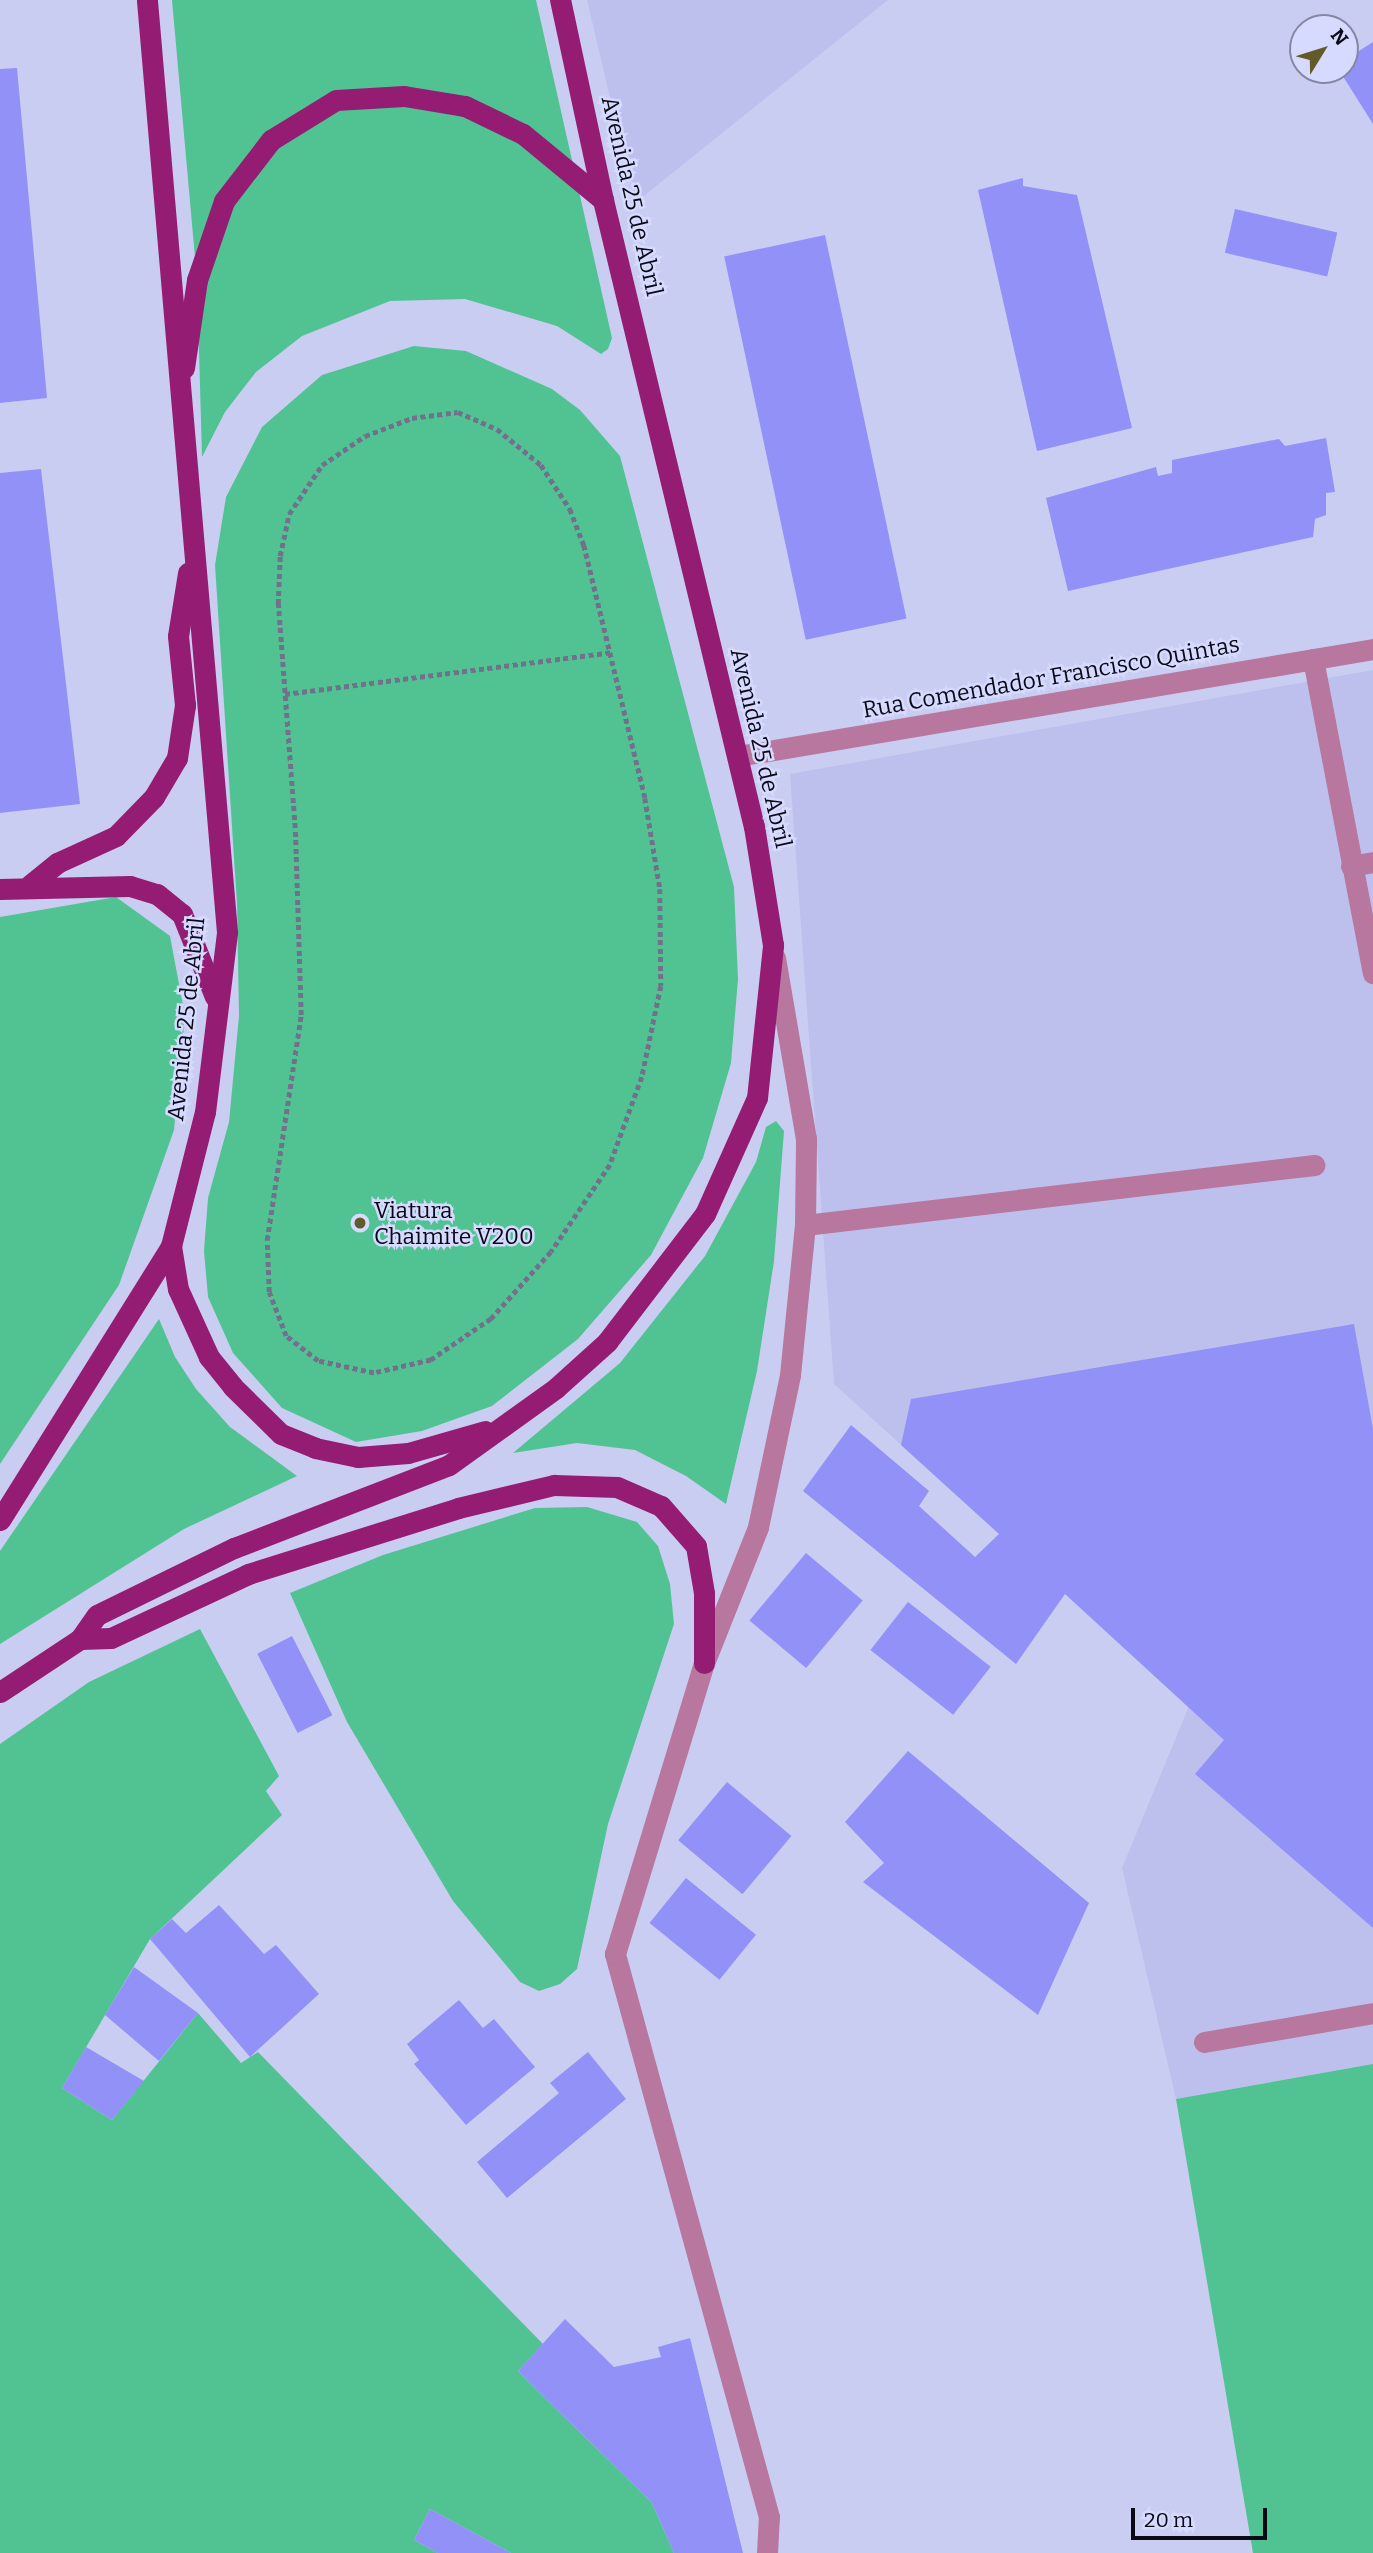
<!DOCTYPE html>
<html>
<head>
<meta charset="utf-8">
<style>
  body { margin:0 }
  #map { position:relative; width:1373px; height:2553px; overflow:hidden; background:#cacdf2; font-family:Bitter,serif }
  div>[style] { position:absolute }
  .built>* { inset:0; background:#bdc0ec }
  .green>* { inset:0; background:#51c393 }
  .building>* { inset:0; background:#9291f8; transform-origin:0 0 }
  .path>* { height:4.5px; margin-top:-2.25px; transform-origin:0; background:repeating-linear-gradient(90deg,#70728b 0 5px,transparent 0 8.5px) }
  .minor>* { height:21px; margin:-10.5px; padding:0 10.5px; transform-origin:10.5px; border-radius:10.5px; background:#b7779e }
  .major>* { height:21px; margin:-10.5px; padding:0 10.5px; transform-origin:10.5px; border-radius:10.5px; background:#951c73 }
  .dots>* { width:19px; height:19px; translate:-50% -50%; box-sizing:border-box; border:4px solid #d7daff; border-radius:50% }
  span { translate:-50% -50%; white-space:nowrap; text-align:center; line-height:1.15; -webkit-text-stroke:5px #d7daff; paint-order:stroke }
  .street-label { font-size:23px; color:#0a0a16 }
  .poi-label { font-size:23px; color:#0a0a16 }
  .left { translate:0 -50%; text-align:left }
  .north { position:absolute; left:1289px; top:14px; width:70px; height:70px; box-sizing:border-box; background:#d7daff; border:2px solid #8587a2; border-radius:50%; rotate:52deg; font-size:19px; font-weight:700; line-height:28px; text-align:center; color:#0a0a16 }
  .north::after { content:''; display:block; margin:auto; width:24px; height:32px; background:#615b28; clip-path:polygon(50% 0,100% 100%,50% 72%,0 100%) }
  .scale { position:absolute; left:1131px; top:2508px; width:136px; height:32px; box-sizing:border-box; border:4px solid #0a0a16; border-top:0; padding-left:9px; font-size:21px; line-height:24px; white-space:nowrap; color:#0a0a16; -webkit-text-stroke:5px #d7daff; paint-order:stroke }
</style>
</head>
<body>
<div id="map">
  <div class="built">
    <div style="clip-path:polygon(587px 0,888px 0,635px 203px)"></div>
    <div style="clip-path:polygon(1373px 670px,1373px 2064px,1176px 2099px,1122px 1868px,1189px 1706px,834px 1384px,790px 774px)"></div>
  </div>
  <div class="green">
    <div style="clip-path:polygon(172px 0,536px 0,612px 338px,608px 349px,601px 354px,557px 326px,465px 299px,390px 301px,302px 336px,256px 372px,225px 412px,202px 457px,197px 280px)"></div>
    <div style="clip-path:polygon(414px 346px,466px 351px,552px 389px,580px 410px,620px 456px,734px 887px,738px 979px,731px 1063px,703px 1158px,651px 1255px,578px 1339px,492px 1406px,422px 1431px,356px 1442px,282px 1408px,233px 1353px,208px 1297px,204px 1251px,208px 1198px,229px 1122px,239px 1016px,237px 904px,215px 565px,226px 497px,262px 427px,322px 375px)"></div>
    <div style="clip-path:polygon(116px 897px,170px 936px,185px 1016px,174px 1130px,119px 1285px,0 1464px,0 917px)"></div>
    <div style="clip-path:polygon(776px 1121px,784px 1131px,774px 1261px,757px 1371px,726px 1504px,686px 1476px,635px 1450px,577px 1443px,513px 1453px,620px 1363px,705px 1256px,756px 1162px,766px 1127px)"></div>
    <div style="clip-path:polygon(159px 1319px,175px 1357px,196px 1389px,230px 1427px,297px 1476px,184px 1529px,0 1644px,0 1551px)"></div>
    <div style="clip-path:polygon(587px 1507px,637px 1522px,658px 1546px,670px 1584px,674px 1624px,608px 1824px,577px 1969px,560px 1984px,539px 1991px,520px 1982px,453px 1901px,347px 1722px,290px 1593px,383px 1555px,535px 1508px)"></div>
    <div style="clip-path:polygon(200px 1629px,279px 1776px,266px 1791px,282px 1815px,150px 1939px,62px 2088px,112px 2120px,198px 2013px,241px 2063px,258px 2052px,543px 2344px,518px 2371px,652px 2503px,674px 2553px,511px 2553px,430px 2509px,414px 2540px,438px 2553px,0 2553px,0 1744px,89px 1682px)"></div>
    <div style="clip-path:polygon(1373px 2064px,1373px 2553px,1253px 2553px,1176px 2099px)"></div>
  </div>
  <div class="building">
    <div style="clip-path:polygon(1373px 42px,1373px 124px,1339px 70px,1345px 70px,1345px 60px)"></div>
    <div style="clip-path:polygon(17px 68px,47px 398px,0 403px,0 69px)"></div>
    <div style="clip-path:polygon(1023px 178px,1023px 186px,1077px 195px,1132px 428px,1037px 451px,978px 190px)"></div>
    <div style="left:1235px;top:209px;width:105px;height:45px;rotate:13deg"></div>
    <div style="left:825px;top:235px;width:392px;height:103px;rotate:78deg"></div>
    <div style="clip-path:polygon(1326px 438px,1335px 492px,1326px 493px,1326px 515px,1315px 519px,1313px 537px,1068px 591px,1046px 498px,1156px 467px,1158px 476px,1172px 473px,1172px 460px,1279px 439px,1285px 446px)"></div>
    <div style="clip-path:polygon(41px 469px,80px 804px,0 813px,0 473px)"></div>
    <div style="clip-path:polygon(1354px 1324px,1373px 1429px,1373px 1928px,1195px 1774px,1224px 1740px,1065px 1594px,1016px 1664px,803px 1491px,851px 1425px,929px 1491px,919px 1506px,975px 1557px,999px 1534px,901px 1445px,911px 1399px)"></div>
    <div style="left:806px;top:1553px;width:74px;height:88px;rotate:40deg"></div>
    <div style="left:908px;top:1602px;width:105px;height:61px;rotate:38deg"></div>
    <div style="left:292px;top:1636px;width:89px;height:39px;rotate:63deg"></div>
    <div style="clip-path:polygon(908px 1751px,1089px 1903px,1038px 2015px,863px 1882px,884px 1863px,845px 1822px)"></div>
    <div style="left:727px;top:1782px;width:84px;height:76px;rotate:40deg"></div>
    <div style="left:686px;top:1878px;width:90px;height:58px;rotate:39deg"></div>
    <div style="clip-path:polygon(219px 1905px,264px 1954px,276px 1945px,319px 1994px,250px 2057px,150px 1939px,172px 1919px,186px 1933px)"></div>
    <div style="clip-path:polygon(134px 1967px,198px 2013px,159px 2061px,105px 2015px)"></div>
    <div style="clip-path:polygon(459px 2000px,483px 2028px,494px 2019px,535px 2067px,466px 2125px,414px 2064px,419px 2060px,407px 2044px)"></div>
    <div style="clip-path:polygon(86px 2047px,144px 2081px,112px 2120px,62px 2088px)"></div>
    <div style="clip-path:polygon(588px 2052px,626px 2099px,507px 2198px,477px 2162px,559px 2093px,550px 2083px)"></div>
    <div style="clip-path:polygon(565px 2319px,614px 2367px,661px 2357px,658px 2347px,690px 2338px,743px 2553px,674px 2553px,652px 2503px,518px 2371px)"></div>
    <div style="clip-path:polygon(430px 2509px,511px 2553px,438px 2553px,414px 2540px)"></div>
  </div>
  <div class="path">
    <div style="left:458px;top:412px;width:43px;rotate:23.6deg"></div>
    <div style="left:497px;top:429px;width:57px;rotate:39.3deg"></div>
    <div style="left:541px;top:465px;width:53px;rotate:56.6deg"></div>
    <div style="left:570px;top:509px;width:39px;rotate:69deg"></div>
    <div style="left:584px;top:545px;width:260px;rotate:76.4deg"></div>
    <div style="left:645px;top:798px;width:92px;rotate:80.6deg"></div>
    <div style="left:660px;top:889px;width:97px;rotate:89.4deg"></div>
    <div style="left:661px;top:986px;width:93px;rotate:101.8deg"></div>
    <div style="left:642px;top:1077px;width:94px;rotate:110deg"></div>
    <div style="left:610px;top:1165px;width:105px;rotate:124.1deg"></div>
    <div style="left:551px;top:1252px;width:90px;rotate:131.8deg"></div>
    <div style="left:491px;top:1319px;width:73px;rotate:145.7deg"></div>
    <div style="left:431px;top:1360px;width:58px;rotate:167.2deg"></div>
    <div style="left:374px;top:1373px;width:57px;rotate:-167.9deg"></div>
    <div style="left:318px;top:1361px;width:41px;rotate:-142deg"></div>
    <div style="left:286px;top:1336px;width:47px;rotate:-111.1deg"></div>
    <div style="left:269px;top:1292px;width:52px;rotate:-92.2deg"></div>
    <div style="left:267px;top:1240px;width:228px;rotate:-81.4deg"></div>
    <div style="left:301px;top:1015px;width:187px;rotate:-91.8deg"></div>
    <div style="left:295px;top:828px;width:225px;rotate:-94.3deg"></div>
    <div style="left:278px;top:604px;width:48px;rotate:-87.6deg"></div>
    <div style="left:280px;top:556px;width:43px;rotate:-77.9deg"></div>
    <div style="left:289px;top:514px;width:59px;rotate:-56deg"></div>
    <div style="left:322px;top:465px;width:52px;rotate:-34deg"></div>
    <div style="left:365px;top:436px;width:50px;rotate:-21deg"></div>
    <div style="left:412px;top:418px;width:46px;rotate:-7.4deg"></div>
    <div style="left:285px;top:694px;width:329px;rotate:-7.3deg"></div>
  </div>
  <div class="minor">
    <div style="left:1313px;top:659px;width:320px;rotate:79.2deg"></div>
    <div style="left:738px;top:756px;width:644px;rotate:-9.56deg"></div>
    <div style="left:1351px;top:866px;width:22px;rotate:-10deg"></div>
    <div style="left:805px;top:1225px;width:513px;rotate:-6.72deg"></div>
    <div style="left:1204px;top:2042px;width:171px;rotate:-9.7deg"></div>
    <div style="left:767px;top:2553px;width:36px;rotate:-87deg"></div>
    <div style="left:769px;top:2517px;width:584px;rotate:-105.3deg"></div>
    <div style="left:615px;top:1954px;width:304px;rotate:-73deg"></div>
    <div style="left:704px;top:1663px;width:146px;rotate:-68.3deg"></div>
    <div style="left:758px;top:1527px;width:155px;rotate:-78.1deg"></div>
    <div style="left:790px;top:1375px;width:151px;rotate:-84.3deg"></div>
    <div style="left:805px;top:1225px;width:86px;rotate:-89.3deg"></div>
    <div style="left:806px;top:1139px;width:184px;rotate:-99.7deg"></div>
  </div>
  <div class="major">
    <div style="left:184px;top:368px;width:89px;rotate:-81.6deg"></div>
    <div style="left:197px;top:280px;width:83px;rotate:-71.1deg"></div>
    <div style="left:224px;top:201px;width:77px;rotate:-52.4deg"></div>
    <div style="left:271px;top:140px;width:76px;rotate:-31.6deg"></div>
    <div style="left:336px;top:100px;width:68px;rotate:-3.4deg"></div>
    <div style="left:404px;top:96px;width:62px;rotate:9.3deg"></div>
    <div style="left:465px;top:106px;width:64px;rotate:25.8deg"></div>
    <div style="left:523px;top:134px;width:104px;rotate:39.5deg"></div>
    <div style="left:30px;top:885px;width:35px;rotate:-39deg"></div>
    <div style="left:57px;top:863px;width:65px;rotate:-24.6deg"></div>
    <div style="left:116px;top:836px;width:54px;rotate:-45.7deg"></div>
    <div style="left:154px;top:797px;width:45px;rotate:-59.5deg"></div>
    <div style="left:177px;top:758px;width:54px;rotate:-81.4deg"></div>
    <div style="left:185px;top:705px;width:69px;rotate:-95.8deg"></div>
    <div style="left:178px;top:636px;width:64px;rotate:-81deg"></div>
    <div style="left:0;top:889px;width:130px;rotate:-1.3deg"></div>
    <div style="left:130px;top:886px;width:28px;rotate:17deg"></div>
    <div style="left:157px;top:894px;width:32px;rotate:39deg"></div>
    <div style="left:182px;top:914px;width:89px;rotate:68.3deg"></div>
    <div style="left:171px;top:1246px;width:44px;rotate:80.8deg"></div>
    <div style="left:178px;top:1289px;width:75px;rotate:65.5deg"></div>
    <div style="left:209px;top:1357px;width:38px;rotate:51deg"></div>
    <div style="left:233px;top:1387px;width:67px;rotate:44.4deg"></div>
    <div style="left:281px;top:1434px;width:37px;rotate:22deg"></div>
    <div style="left:315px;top:1448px;width:44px;rotate:11.8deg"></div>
    <div style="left:358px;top:1457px;width:50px;rotate:-4.6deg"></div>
    <div style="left:408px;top:1453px;width:80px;rotate:-15.9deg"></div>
    <div style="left:0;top:1520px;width:323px;rotate:-58deg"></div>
    <div style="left:171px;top:1246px;width:138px;rotate:-75.8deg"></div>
    <div style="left:205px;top:1112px;width:181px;rotate:-83deg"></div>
    <div style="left:227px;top:932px;width:935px;rotate:-94.91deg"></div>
    <div style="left:80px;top:1639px;width:31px;rotate:-2deg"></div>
    <div style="left:111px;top:1638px;width:151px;rotate:-25deg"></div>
    <div style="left:248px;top:1574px;width:220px;rotate:-17.4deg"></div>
    <div style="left:458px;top:1508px;width:99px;rotate:-13.5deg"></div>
    <div style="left:554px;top:1485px;width:63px;rotate:1.8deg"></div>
    <div style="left:617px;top:1487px;width:48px;rotate:23.4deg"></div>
    <div style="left:661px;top:1506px;width:53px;rotate:48.8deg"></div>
    <div style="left:696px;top:1546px;width:48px;rotate:80.3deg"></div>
    <div style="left:704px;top:1593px;width:70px;rotate:90deg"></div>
    <div style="left:0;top:1692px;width:96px;rotate:-33.5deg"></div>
    <div style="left:80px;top:1639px;width:29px;rotate:-55deg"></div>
    <div style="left:97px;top:1615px;width:153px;rotate:-26.1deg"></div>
    <div style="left:234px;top:1548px;width:230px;rotate:-21.1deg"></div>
    <div style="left:449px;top:1465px;width:132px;rotate:-35.7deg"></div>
    <div style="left:556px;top:1388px;width:69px;rotate:-42deg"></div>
    <div style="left:607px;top:1342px;width:161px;rotate:-52.6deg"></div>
    <div style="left:705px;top:1214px;width:127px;rotate:-65.9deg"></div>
    <div style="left:757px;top:1098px;width:154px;rotate:-84deg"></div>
    <div style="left:773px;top:945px;width:120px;rotate:-99.1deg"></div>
    <div style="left:754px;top:827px;width:645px;rotate:-103.54deg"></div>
    <div style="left:603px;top:200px;width:205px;rotate:-102.1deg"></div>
  </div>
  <div class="dots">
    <div style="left:360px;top:1223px;background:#615b28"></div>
  </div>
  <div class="street-label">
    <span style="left:632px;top:196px;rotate:77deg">Avenida 25 de Abril</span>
    <span style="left:1051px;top:677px;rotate:-10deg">Rua Comendador Francisco Quintas</span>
    <span style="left:761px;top:748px;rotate:77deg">Avenida 25 de Abril</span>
    <span style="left:186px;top:1019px;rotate:-84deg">Avenida 25 de Abril</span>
  </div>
  <div class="poi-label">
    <span class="left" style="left:374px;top:1223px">Viatura<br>Chaimite V200</span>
  </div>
  <div class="north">N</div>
  <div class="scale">20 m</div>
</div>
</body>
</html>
